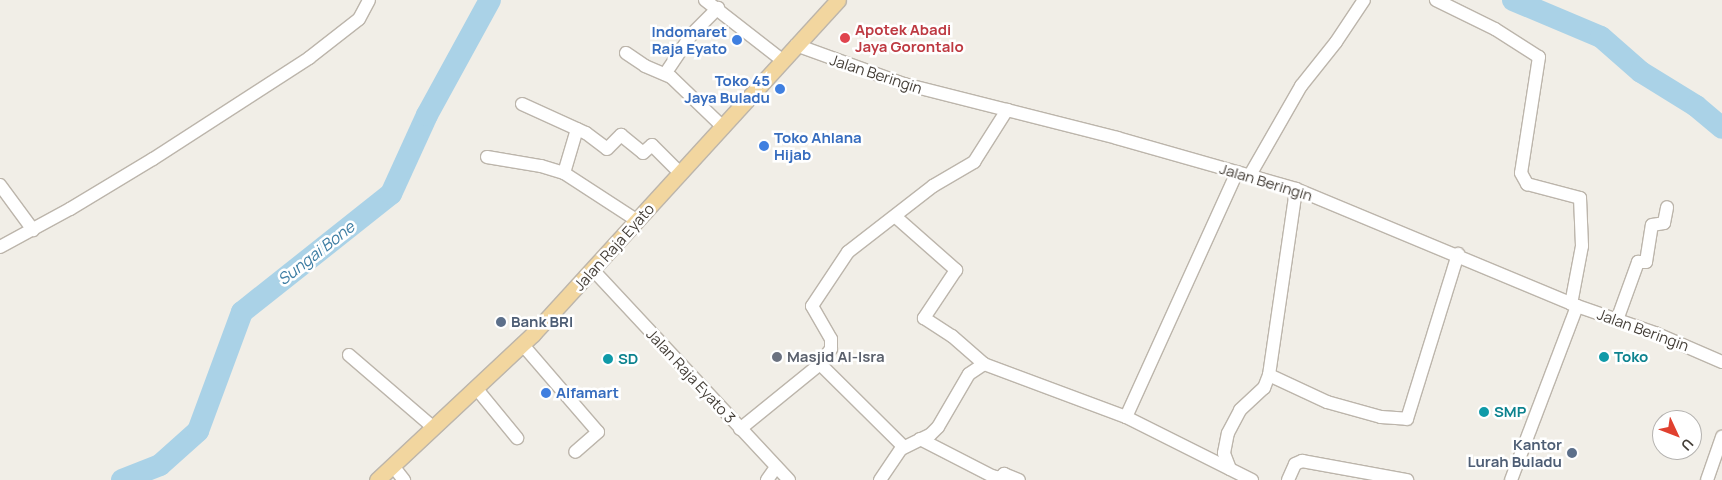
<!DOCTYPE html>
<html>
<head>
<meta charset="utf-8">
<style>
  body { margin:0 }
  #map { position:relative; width:1722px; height:480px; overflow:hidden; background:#f1eee7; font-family:Manrope,sans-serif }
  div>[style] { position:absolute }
  .river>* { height:22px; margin:-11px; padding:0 11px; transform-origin:11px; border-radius:11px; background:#aad2e7 }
  .roads { filter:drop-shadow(1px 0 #bcb5ab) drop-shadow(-1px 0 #bcb5ab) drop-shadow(0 1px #bcb5ab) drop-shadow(0 -1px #bcb5ab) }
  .minor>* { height:12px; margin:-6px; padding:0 6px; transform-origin:6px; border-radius:6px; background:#fff }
  .major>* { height:15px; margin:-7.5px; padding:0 7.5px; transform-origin:7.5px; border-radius:7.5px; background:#f2d69f }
  .dots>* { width:14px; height:14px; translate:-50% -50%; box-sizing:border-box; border:2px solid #fff; border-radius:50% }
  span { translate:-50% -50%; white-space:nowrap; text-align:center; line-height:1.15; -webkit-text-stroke:5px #fff; paint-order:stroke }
  .health-label { font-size:15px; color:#be3a42; font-weight:700 }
  .left { translate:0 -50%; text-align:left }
  .shop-label { font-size:15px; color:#366cbe; font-weight:700 }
  .right { translate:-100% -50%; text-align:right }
  .street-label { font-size:15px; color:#443e37 }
  .service-label { font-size:15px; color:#4e5e75; font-weight:700 }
  .worship-label { font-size:15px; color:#5b616d; font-weight:700 }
  .culture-label { font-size:15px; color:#0d838f; font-weight:700 }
  .water-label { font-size:16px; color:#3d7da3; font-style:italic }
  .north { position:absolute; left:1652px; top:410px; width:50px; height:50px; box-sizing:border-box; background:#fff; border:1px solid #b4b2af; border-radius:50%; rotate:133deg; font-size:14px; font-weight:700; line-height:20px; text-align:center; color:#443e37 }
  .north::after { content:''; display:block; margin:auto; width:18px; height:22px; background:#e0402f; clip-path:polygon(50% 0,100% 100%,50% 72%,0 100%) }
</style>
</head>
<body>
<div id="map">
  <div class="river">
    <div style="left:1513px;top:0;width:95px;rotate:22.8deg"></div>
    <div style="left:1601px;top:37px;width:53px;rotate:41.2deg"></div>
    <div style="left:1641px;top:72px;width:65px;rotate:31.7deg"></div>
    <div style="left:1696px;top:106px;width:34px;rotate:40deg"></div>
    <div style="left:122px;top:480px;width:41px;rotate:-21.5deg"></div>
    <div style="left:160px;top:465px;width:51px;rotate:-41.8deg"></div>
    <div style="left:198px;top:431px;width:127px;rotate:-69.7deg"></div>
    <div style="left:242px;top:312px;width:190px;rotate:-38.4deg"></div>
    <div style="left:391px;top:194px;width:87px;rotate:-65.5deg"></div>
    <div style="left:427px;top:115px;width:131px;rotate:-61.3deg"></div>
  </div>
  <div class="roads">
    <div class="minor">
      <div style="left:705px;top:0;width:98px;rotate:37.9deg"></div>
      <div style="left:1436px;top:0;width:66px;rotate:26.2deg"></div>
      <div style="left:1495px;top:29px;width:52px;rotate:32.5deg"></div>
      <div style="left:1539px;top:57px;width:117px;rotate:98.8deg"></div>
      <div style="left:1521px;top:173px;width:13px;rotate:61deg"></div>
      <div style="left:1527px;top:184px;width:55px;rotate:14.8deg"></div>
      <div style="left:1580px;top:198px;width:48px;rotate:87.6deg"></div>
      <div style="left:1582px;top:246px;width:59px;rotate:100.7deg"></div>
      <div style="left:796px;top:45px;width:115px;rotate:19.9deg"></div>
      <div style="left:904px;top:84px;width:220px;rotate:14.2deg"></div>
      <div style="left:1117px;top:138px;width:186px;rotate:15.9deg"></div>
      <div style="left:1296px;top:189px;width:304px;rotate:22.6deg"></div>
      <div style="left:1577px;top:306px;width:83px;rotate:19.1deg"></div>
      <div style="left:1655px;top:333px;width:73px;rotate:23.4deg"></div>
      <div style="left:626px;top:53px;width:23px;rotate:34deg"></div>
      <div style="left:645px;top:66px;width:28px;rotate:23deg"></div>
      <div style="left:671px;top:77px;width:71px;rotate:43.9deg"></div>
      <div style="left:665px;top:74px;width:48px;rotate:-56deg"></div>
      <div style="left:692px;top:34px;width:37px;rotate:-45deg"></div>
      <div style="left:522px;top:104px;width:70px;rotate:24.4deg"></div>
      <div style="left:586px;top:133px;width:26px;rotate:37deg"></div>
      <div style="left:607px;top:149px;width:20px;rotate:-45deg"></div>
      <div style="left:621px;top:135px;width:28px;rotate:39deg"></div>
      <div style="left:643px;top:153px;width:12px;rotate:-42deg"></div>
      <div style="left:652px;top:145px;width:40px;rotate:45deg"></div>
      <div style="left:487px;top:157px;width:55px;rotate:9.5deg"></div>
      <div style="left:541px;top:166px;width:24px;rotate:17deg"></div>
      <div style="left:564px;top:173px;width:88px;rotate:33deg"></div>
      <div style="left:564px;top:173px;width:46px;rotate:-73.5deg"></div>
      <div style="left:1250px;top:175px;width:103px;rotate:-60.2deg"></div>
      <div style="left:1301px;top:86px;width:56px;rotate:-51.5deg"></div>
      <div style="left:1336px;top:42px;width:50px;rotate:-56.3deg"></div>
      <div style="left:0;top:185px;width:56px;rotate:53.7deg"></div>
      <div style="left:897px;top:218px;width:79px;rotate:41.4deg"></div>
      <div style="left:956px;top:270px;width:58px;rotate:123.7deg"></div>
      <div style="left:924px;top:318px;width:33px;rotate:33deg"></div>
      <div style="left:952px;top:336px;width:43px;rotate:41.2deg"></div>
      <div style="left:0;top:247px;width:80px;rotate:-28.5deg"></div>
      <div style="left:70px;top:209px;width:97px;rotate:-31.1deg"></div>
      <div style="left:153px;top:159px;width:186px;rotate:-32.9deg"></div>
      <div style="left:309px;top:58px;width:63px;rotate:-38deg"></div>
      <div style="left:359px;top:19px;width:21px;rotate:-62deg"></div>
      <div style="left:594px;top:271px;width:286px;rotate:47deg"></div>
      <div style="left:1617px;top:320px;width:62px;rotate:-70.1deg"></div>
      <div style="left:1638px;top:262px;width:8px"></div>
      <div style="left:1646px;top:262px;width:37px;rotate:-81deg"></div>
      <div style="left:1652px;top:225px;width:12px;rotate:-9deg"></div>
      <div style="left:1664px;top:223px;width:16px;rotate:-79deg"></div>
      <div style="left:522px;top:344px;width:116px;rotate:49.2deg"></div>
      <div style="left:598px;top:432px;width:30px;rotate:139deg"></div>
      <div style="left:349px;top:355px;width:112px;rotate:40.7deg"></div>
      <div style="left:820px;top:364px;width:118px;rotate:44.7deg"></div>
      <div style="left:1269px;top:375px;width:188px;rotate:-81.7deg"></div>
      <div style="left:476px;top:388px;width:65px;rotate:50.6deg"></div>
      <div style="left:1126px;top:417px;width:269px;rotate:-65.6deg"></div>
      <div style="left:740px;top:429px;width:103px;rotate:-39.1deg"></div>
      <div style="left:820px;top:364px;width:19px;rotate:-54deg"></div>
      <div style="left:831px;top:349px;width:10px;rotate:-90deg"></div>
      <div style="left:831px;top:339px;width:38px;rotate:-120deg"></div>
      <div style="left:812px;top:306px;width:65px;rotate:-56.3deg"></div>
      <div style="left:848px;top:252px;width:108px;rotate:-37.8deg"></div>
      <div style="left:933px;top:186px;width:48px;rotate:-30.3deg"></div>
      <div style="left:974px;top:162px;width:62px;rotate:-57.6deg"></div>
      <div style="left:920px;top:439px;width:81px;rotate:27.2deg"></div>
      <div style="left:992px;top:476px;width:8px;rotate:14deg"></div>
      <div style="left:1000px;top:478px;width:6px;rotate:-45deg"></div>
      <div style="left:1004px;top:474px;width:16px;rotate:22deg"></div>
      <div style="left:393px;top:466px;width:18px;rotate:52deg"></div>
      <div style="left:1230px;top:469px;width:17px;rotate:-111deg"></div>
      <div style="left:1224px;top:453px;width:20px;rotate:-79deg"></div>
      <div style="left:1228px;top:433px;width:26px;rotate:-62deg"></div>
      <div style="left:1240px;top:410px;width:33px;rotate:-43deg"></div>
      <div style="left:1264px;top:388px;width:14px;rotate:-69deg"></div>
      <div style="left:1269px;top:375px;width:64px;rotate:25deg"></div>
      <div style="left:1327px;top:402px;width:56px;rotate:15.5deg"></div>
      <div style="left:1381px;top:417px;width:26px;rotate:4deg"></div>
      <div style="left:1407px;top:419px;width:173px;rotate:-72.8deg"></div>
      <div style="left:767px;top:480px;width:16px;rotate:-55deg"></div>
      <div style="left:880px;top:480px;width:37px;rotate:-56deg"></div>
      <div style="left:901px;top:449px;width:32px;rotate:-26deg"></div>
      <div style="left:930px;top:435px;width:11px;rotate:-45deg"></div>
      <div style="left:938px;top:427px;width:61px;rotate:-59.7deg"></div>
      <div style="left:969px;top:374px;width:18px;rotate:-34deg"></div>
      <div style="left:984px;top:364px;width:152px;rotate:20.5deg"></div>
      <div style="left:1126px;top:417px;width:141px;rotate:26.6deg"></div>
      <div style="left:1288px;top:480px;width:17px;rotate:-66deg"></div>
      <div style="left:1295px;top:464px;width:8px;rotate:-23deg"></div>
      <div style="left:1302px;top:461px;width:107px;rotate:10.3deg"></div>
      <div style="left:1511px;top:480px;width:186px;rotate:-69.2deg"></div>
      <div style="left:1707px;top:480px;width:46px;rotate:-70.8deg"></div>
    </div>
    <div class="major">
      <div style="left:377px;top:480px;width:214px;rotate:-43.1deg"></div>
      <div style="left:533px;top:334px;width:452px;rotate:-47.6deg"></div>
    </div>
  </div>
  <div class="dots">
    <div style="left:845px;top:38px;background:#e0444e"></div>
    <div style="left:737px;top:40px;background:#3f7fe0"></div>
    <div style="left:780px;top:89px;background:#3f7fe0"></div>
    <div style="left:764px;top:146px;background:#3f7fe0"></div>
    <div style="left:501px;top:322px;background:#5c6f8a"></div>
    <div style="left:777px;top:357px;background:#6b7280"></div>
    <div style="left:1604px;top:357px;background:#0f9aa8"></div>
    <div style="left:608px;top:359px;background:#0f9aa8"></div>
    <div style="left:546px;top:393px;background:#3f7fe0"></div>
    <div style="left:1484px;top:412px;background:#0f9aa8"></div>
    <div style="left:1572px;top:453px;background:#5c6f8a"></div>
  </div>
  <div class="health-label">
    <span class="left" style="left:855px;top:38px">Apotek Abadi<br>Jaya Gorontalo</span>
  </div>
  <div class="shop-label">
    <span class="right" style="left:727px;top:40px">Indomaret<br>Raja Eyato</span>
    <span class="right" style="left:770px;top:89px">Toko 45<br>Jaya Buladu</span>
    <span class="left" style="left:774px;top:146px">Toko Ahlana<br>Hijab</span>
    <span class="left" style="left:556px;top:393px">Alfamart</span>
  </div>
  <div class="street-label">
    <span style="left:876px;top:74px;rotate:18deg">Jalan Beringin</span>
    <span style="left:1266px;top:182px;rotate:17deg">Jalan Beringin</span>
    <span style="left:614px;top:247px;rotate:-48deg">Jalan Raja Eyato</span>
    <span style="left:1643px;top:330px;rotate:20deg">Jalan Beringin</span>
    <span style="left:691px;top:376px;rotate:47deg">Jalan Raja Eyato 3</span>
  </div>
  <div class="service-label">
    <span class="left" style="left:511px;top:322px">Bank BRI</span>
    <span class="right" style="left:1562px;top:453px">Kantor<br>Lurah Buladu</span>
  </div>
  <div class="worship-label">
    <span class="left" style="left:787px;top:357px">Masjid Al-Isra</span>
  </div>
  <div class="culture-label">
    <span class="left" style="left:1614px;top:357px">Toko</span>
    <span class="left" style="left:618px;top:359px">SD</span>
    <span class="left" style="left:1494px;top:412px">SMP</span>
  </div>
  <div class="water-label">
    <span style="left:316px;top:253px;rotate:-38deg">Sungai Bone</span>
  </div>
  <div class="north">U</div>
</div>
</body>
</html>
